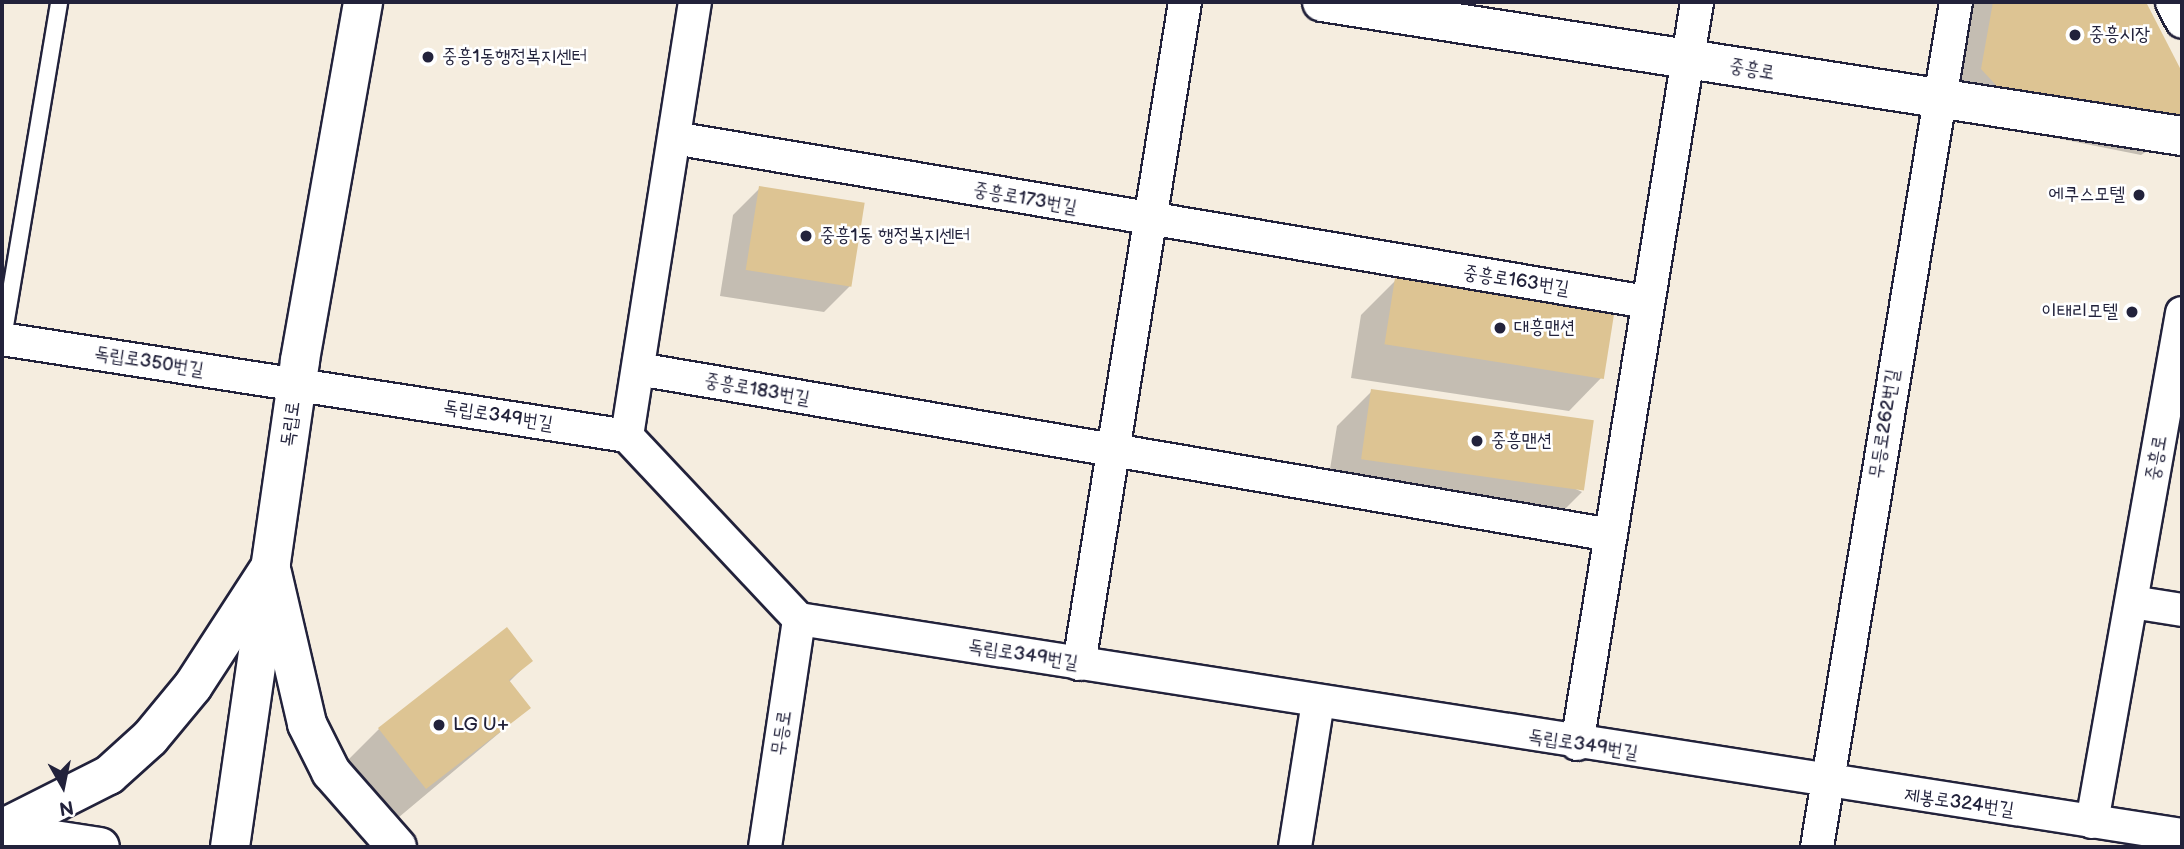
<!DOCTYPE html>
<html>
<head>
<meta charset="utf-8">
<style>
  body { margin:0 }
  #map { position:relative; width:2184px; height:849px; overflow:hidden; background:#f5eddf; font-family:"Balsamiq Sans","Poor Story",sans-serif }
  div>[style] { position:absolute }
  .shadow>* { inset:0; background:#0003 }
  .building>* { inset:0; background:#ddc493; transform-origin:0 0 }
  .roads { filter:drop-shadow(2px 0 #22223b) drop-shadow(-2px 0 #22223b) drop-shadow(0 2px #22223b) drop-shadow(0 -2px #22223b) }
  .service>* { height:16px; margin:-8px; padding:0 8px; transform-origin:8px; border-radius:8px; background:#fff }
  .minor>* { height:32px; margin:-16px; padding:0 16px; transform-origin:16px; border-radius:16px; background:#fff }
  .tertiary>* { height:38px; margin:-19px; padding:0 19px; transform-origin:19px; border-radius:19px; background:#fff }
  .secondary>* { height:38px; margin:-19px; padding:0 19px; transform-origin:19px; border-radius:19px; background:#fff }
  .dots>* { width:19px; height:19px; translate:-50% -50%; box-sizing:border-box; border:4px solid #fff; border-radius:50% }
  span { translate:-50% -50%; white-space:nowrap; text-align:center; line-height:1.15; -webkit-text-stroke:5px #fff; paint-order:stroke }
  .poi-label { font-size:19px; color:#22223b }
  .left { translate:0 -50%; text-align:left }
  .right { translate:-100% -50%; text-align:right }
  .street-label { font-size:19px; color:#22223b }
  .frame { position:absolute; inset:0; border:4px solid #22223b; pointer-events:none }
  .north { position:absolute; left:28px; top:751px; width:70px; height:70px; -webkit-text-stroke:5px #fff; paint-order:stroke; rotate:171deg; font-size:19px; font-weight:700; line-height:28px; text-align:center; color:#22223b }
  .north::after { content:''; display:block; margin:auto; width:24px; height:32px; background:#22223b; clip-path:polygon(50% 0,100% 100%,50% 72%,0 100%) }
</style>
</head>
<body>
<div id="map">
  <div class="shadow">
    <div style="clip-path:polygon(1972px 2px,2144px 2px,2182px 76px,2182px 129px,2141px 155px,1980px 123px,1955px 97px)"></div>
    <div style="clip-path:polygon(760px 188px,851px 285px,824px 312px,720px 296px,733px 215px)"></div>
    <div style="clip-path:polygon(1396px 280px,1603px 376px,1569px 411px,1351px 378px,1361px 315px)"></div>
    <div style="clip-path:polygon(1372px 391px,1582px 492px,1548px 526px,1326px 494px,1337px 426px)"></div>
    <div style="clip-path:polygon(531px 660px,509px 682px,529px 708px,386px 828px,339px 769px,379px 729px)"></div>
  </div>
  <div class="building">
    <div style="clip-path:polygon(1993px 2px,2146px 2px,2182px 72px,2182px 121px,2007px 97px,1981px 69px)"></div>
    <div style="left:759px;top:186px;width:107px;height:85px;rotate:9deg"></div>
    <div style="left:1395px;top:278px;width:222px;height:67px;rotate:9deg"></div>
    <div style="left:1371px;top:389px;width:225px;height:71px;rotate:8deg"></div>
    <div style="clip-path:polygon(507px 627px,533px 661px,509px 680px,531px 708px,426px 789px,378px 728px)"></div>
  </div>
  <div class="roads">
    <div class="service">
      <div style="left:2px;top:344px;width:347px;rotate:-80.5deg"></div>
    </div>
    <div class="minor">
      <div style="left:2172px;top:2px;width:22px;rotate:63deg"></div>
      <div style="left:674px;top:138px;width:987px;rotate:9.57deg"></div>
      <div style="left:2px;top:339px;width:632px;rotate:8.82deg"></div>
      <div style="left:627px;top:436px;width:251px;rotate:46.8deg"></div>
      <div style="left:799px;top:619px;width:1400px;rotate:8.88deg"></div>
      <div style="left:638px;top:369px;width:987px;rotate:9.68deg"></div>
      <div style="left:627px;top:436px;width:439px;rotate:-81.1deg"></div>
      <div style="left:2132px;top:602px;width:51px;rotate:9.1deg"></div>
      <div style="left:1079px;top:664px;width:670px;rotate:-80.9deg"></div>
      <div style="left:1577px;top:744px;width:752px;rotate:-80.81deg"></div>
      <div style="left:2092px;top:822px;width:517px;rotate:-79.97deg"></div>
      <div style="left:765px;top:847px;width:231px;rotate:-81.5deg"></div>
      <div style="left:1295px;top:847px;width:147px;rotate:-81deg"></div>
      <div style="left:1817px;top:847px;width:856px;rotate:-80.66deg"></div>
    </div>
    <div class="tertiary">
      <div style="left:1322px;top:2px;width:870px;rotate:8.86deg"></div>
      <div style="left:272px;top:573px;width:155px;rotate:76.9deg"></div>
      <div style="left:307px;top:724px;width:54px;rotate:63.4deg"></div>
      <div style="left:331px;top:772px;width:100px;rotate:48.7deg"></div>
      <div style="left:2px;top:829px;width:120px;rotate:-26.8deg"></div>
      <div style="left:109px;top:775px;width:55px;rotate:-42.1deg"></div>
      <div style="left:150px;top:738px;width:67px;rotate:-50.4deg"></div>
      <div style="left:193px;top:686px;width:143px;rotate:-57deg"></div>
      <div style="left:2px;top:832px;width:99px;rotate:8.7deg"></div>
    </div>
    <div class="secondary">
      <div style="left:230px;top:847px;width:492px;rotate:-81.8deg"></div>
      <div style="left:300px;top:360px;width:364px;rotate:-80deg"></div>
    </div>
  </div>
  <div class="dots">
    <div style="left:2075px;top:35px;background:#22223b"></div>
    <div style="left:428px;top:57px;background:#22223b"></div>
    <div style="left:2139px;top:195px;background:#22223b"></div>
    <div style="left:806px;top:236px;background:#22223b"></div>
    <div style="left:2132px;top:312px;background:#22223b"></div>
    <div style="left:1500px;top:328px;background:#22223b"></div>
    <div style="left:1477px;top:441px;background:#22223b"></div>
    <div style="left:439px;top:725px;background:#22223b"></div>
  </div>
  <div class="poi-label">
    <span class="left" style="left:2089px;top:35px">중흥시장</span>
    <span class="left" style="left:442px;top:57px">중흥1동행정복지센터</span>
    <span class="right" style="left:2125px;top:195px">에쿠스모텔</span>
    <span class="left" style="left:820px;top:236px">중흥1동 행정복지센터</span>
    <span class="right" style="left:2118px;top:312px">이태리모텔</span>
    <span class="left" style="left:1514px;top:328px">대흥맨션</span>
    <span class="left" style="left:1491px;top:441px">중흥맨션</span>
    <span class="left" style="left:453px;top:725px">LG U+</span>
  </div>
  <div class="street-label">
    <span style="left:1752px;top:70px;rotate:10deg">중흥로</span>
    <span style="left:1025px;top:199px;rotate:10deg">중흥로173번길</span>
    <span style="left:1516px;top:281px;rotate:9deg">중흥로163번길</span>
    <span style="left:149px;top:362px;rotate:9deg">독립로350번길</span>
    <span style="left:757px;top:390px;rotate:10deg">중흥로183번길</span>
    <span style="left:498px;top:416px;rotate:9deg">독립로349번길</span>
    <span style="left:291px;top:424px;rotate:-82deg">독립로</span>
    <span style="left:1885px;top:424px;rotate:-81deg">무등로262번길</span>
    <span style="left:2157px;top:458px;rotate:-80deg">중흥로</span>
    <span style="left:1023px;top:655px;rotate:9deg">독립로349번길</span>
    <span style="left:782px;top:733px;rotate:-81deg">무등로</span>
    <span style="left:1583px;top:745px;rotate:9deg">독립로349번길</span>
    <span style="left:1959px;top:803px;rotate:8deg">제봉로324번길</span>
  </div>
  <div class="frame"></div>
  <div class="north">N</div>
</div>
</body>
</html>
